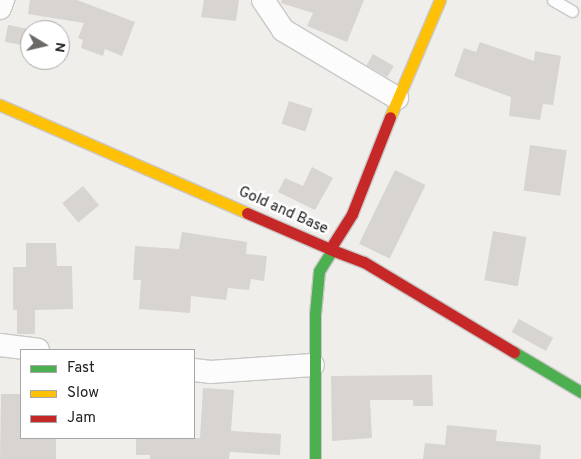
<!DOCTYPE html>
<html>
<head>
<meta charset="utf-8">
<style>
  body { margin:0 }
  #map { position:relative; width:581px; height:459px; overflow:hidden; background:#f0eeeb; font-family:Overpass,sans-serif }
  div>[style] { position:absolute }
  .building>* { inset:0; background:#d7d4d2; transform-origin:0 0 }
  .roads { filter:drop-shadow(1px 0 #c9c8c7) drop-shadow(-1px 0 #c9c8c7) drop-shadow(0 1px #c9c8c7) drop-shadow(0 -1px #c9c8c7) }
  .lane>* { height:11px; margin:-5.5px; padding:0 5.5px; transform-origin:5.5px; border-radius:5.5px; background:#fdfcfc }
  .street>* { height:22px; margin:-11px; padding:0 11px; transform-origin:11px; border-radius:11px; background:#fdfcfc }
  .fast>* { height:11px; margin:-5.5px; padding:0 5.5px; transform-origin:5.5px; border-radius:5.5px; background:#4caf50 }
  .slow>* { height:11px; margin:-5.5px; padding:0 5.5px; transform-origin:5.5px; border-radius:5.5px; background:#ffc107 }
  .jam>* { height:11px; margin:-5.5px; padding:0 5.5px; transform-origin:5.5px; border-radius:5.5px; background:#c62828 }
  span { translate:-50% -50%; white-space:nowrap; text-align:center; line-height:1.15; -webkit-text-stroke:5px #fff; paint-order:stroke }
  .street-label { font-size:15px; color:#222 }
  .legend { position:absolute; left:20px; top:349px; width:175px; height:90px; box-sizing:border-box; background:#fff; border:1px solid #a7a7a7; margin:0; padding:6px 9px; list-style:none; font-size:15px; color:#222 }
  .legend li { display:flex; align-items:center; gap:10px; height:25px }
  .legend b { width:25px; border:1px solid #a7a7a7 }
  .north { position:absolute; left:20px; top:20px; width:50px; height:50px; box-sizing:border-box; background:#fff; border:1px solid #a7a7a7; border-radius:50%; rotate:99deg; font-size:14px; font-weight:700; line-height:20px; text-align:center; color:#222 }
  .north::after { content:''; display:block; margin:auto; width:18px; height:22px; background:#6a6968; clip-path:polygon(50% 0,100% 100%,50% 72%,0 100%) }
</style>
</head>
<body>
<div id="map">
  <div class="building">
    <div style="clip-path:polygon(30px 0,77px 0,135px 22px,122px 56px,105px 49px,103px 56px,81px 48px,83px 40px,78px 38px,84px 23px,28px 14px)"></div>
    <div style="clip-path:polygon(204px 0,239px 0,236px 21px,201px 17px)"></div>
    <div style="clip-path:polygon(282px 0,364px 0,347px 42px,307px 26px,313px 13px,281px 3px)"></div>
    <div style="left:8px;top:25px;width:21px;height:17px;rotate:11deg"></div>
    <div style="clip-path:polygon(480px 42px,534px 61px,535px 51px,561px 56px,553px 105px,543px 104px,540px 120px,509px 116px,511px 97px,454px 76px,464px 48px,476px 52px)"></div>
    <div style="left:373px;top:54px;width:24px;height:13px;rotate:30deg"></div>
    <div style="left:289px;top:101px;width:25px;height:24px;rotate:18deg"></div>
    <div style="left:530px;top:145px;width:37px;height:46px;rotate:8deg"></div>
    <div style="clip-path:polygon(312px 167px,333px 178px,315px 210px,278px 192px,285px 178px,303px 186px)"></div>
    <div style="left:395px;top:170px;width:34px;height:82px;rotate:26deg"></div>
    <div style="left:83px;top:186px;width:25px;height:27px;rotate:50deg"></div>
    <div style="left:493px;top:231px;width:34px;height:50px;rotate:10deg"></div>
    <div style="clip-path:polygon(182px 232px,247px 242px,246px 254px,267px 256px,264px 281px,251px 279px,249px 290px,228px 288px,226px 300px,191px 296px,190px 313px,139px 309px,141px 280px,133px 280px,135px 246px,179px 249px)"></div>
    <div style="clip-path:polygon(26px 243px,56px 243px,57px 266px,72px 266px,73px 309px,35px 310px,35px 334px,17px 334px,17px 310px,13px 310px,13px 267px,26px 267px)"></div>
    <div style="left:519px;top:319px;width:39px;height:15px;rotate:29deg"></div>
    <div style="clip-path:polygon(432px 375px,433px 406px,413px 406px,413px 400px,370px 400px,372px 438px,332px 441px,331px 376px)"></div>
    <div style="clip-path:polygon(203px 388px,234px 390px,231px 431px,281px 434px,280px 455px,230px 452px,229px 459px,150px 459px,150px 455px,136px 455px,136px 438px,200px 438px)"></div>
    <div style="clip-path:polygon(1px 394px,21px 394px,21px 438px,56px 438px,56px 459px,0 459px)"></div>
    <div style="clip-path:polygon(447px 425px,497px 430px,496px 441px,541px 445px,540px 459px,423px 459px,425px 443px,445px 445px)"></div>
  </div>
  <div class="roads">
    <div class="lane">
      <div style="left:553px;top:0;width:22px;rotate:30deg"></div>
    </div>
    <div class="street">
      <div style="left:263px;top:0;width:36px;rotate:56deg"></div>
      <div style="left:283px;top:30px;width:133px;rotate:30.8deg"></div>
      <div style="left:0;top:8px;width:9px;rotate:-69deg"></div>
      <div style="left:0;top:345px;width:38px;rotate:7deg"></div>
      <div style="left:194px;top:370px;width:16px;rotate:7deg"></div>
      <div style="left:210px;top:372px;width:103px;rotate:-3.9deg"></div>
    </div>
    <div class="fast">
      <div style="left:514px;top:352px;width:78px;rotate:30.8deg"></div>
      <div style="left:315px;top:459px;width:145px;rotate:-90deg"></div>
      <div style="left:315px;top:314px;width:43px;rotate:-84.7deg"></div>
      <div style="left:319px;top:271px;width:25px;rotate:-58deg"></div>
    </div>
    <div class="slow">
      <div style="left:0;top:105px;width:270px;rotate:23.6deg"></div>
      <div style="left:390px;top:117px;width:127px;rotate:-66.9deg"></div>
    </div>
    <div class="jam">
      <div style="left:247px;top:213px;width:90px;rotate:23.4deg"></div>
      <div style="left:330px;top:249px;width:41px;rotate:-57.8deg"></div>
      <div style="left:352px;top:214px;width:104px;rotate:-68.6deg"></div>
      <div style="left:332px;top:250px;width:34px;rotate:21deg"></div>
      <div style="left:364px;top:262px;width:175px;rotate:31deg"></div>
    </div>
  </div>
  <div class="street-label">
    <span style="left:283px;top:211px;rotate:24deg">Gold and Base</span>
  </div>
  <ul class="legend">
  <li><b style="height:6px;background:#4caf50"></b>Fast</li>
  <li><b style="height:6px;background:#ffc107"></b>Slow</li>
  <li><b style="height:6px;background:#c62828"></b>Jam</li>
  </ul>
  <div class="north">N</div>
</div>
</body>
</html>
